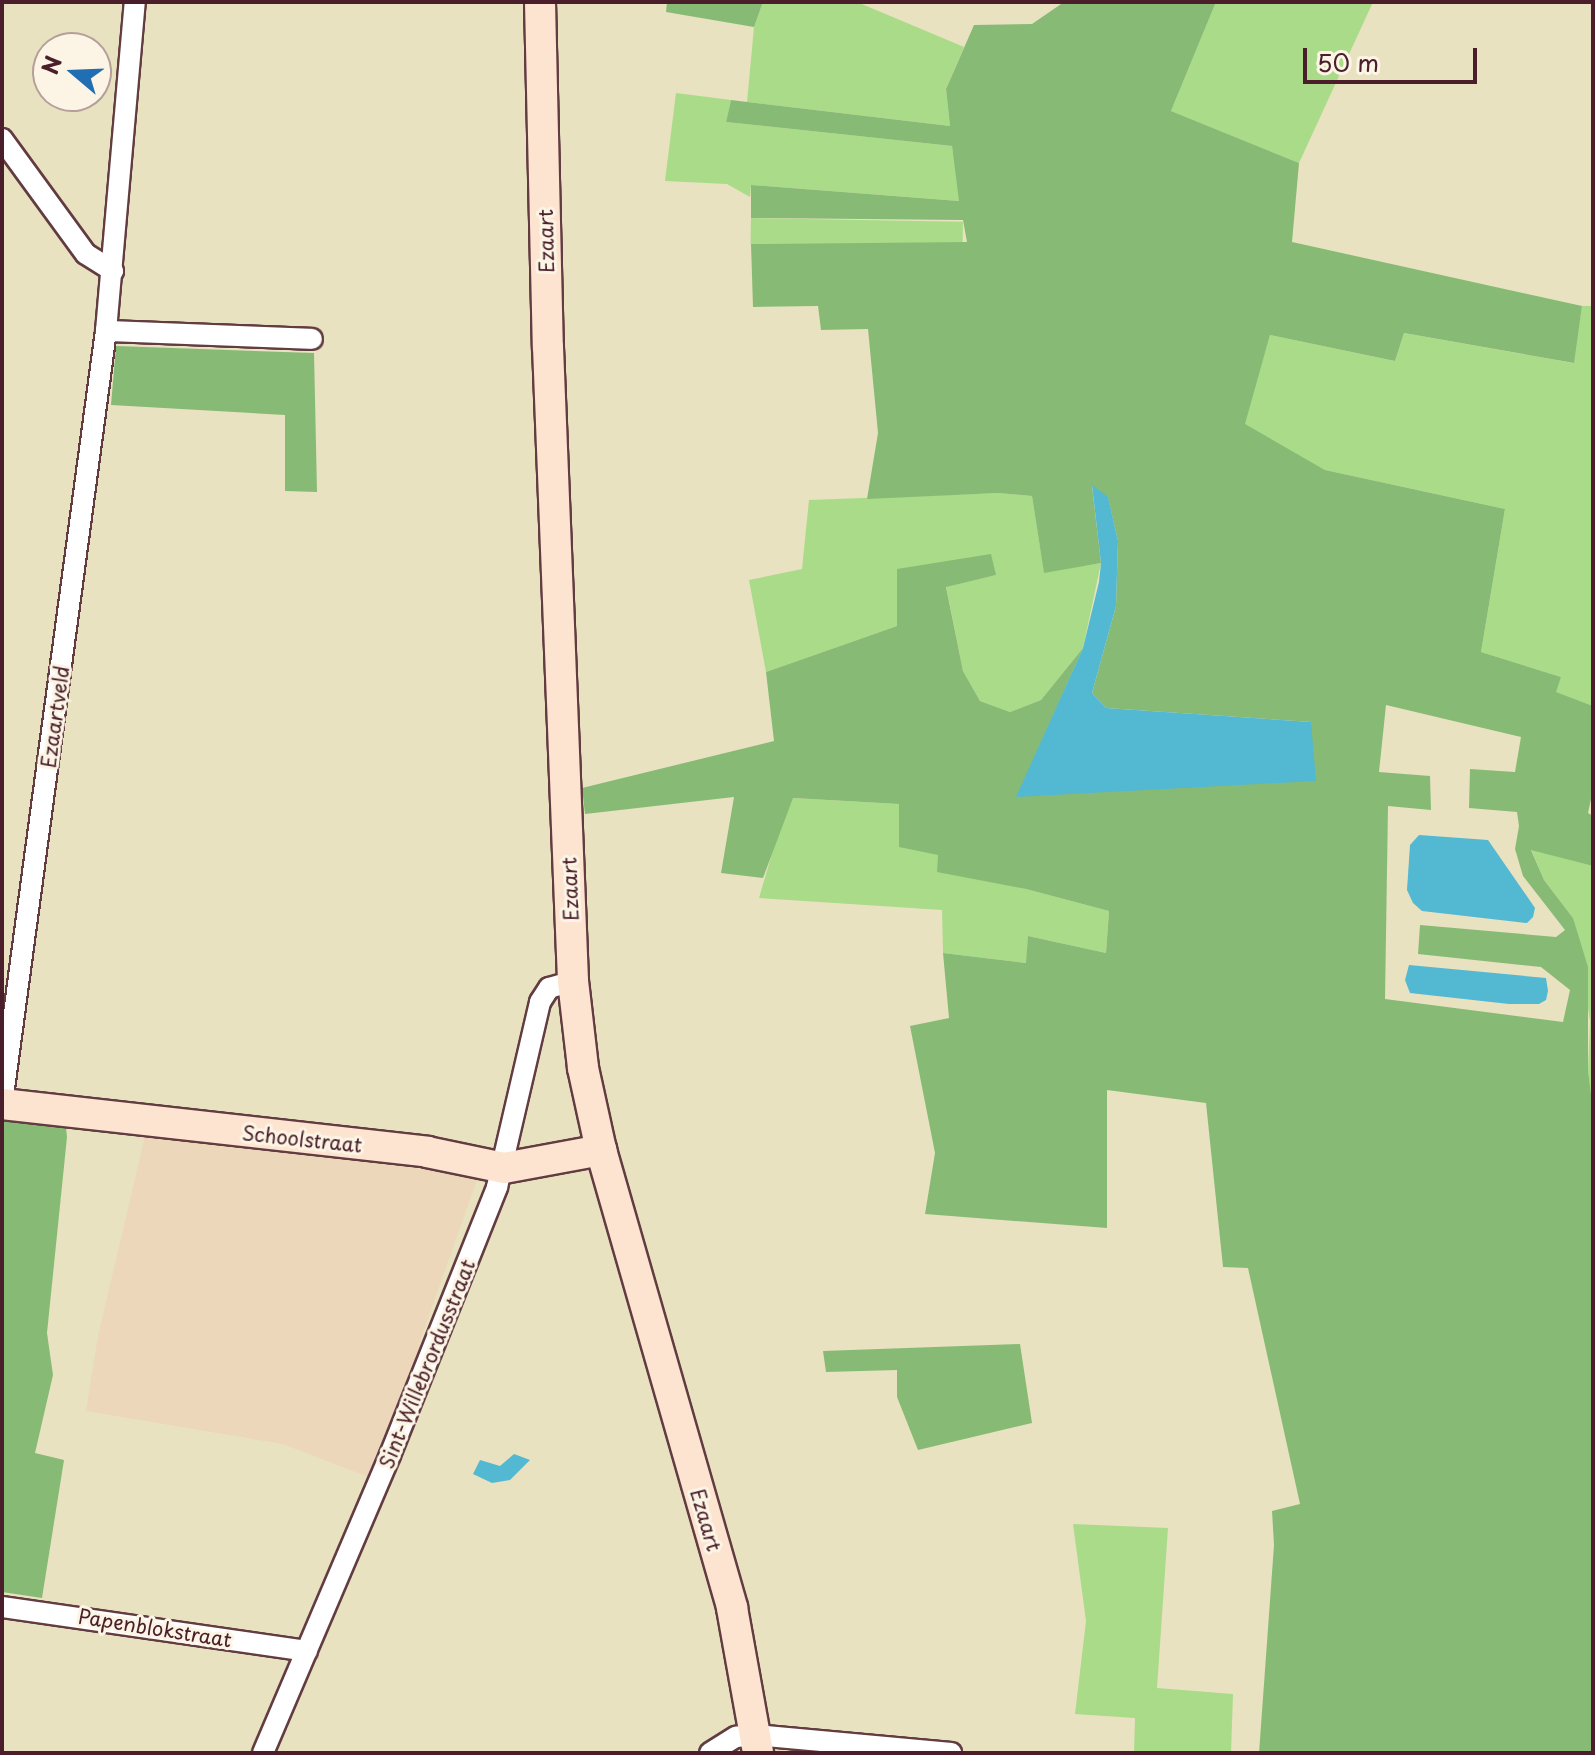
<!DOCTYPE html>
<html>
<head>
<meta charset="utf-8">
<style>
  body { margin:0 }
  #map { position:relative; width:1595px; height:1755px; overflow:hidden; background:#e8e2c0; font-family:"Playpen Sans",sans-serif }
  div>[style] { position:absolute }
  .built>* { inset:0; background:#ecd7ba }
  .green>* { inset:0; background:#aadb89; transform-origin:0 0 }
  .forest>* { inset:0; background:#87bb75 }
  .water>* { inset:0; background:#53b8d1 }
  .roads { filter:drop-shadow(2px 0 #623c41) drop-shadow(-2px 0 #623c41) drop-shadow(0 2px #623c41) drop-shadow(0 -2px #623c41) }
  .street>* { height:20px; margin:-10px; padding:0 10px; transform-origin:10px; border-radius:10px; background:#fff }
  .secondary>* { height:30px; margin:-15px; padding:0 15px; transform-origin:15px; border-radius:15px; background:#fde4d1 }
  span { translate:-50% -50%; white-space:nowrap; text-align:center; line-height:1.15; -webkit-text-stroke:6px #fcf5e5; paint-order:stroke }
  .street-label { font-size:20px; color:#4a1f2b }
  .frame { position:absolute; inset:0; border:4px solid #4a1f2b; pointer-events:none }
  .north { position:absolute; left:32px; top:32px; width:80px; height:80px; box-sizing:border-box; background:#fcf5e5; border:2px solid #b59f9b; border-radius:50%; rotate:289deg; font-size:22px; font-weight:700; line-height:32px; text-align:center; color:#4a1f2b }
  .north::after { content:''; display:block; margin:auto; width:28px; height:36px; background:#1f6fb2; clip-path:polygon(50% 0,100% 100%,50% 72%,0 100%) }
  .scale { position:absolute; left:1303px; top:48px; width:174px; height:36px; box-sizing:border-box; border:4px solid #4a1f2b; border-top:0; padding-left:10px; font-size:24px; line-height:28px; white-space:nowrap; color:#4a1f2b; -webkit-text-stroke:6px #fcf5e5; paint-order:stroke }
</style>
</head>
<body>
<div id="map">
  <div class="built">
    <div style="clip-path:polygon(146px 1132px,474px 1172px,473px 1178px,477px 1180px,419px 1344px,424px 1347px,371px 1478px,283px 1444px,86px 1411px,98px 1336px)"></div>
  </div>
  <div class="green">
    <div style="clip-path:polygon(763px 2px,857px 2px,964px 47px,946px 89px,950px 126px,747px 102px,754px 27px)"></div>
    <div style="clip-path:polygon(1216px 2px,1373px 2px,1299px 163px,1171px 111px)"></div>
    <div style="clip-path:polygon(676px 93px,731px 100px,726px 122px,952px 146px,960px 201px,751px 185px,750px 197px,727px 184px,665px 181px)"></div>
    <div style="left:751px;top:218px;width:212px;height:26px;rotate:1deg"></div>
    <div style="clip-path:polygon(1582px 306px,1593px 306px,1593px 706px,1555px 692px,1561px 677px,1481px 652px,1505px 509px,1325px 470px,1244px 425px,1270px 335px,1395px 361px,1404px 333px,1573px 363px)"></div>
    <div style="clip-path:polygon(998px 493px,1032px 496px,1044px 572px,1101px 563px,1083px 648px,1041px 700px,1010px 712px,980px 701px,963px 671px,946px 586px,996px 575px,897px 569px,897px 626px,766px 672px,749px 580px,802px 569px,809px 500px)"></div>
    <div style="clip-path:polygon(792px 798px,899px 804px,938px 855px,1026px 889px,1109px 911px,1106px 953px,1028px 936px,1027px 963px,943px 953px,942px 910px,759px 898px,780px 826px)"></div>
    <div style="clip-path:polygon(1531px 849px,1593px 866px,1593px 1109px,1588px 1070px,1590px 1021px,1573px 918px,1544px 880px)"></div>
    <div style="clip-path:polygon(1073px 1524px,1168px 1528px,1157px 1688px,1233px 1694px,1231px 1753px,1134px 1753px,1135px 1718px,1075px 1714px,1086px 1621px)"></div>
  </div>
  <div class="forest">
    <div style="clip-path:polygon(667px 2px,763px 2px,754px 27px,666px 12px)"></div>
    <div style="clip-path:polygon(evenodd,1064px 2px,1216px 2px,1171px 111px,1299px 163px,1292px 242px,1582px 306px,1574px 363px,1404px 333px,1395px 361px,1270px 335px,1245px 424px,1325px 470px,1505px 509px,1481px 652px,1561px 677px,1556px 692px,1593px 706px,1593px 790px,1588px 813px,1593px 816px,1593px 866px,1531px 850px,1544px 880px,1573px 918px,1588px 967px,1588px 1070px,1593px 1109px,1593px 1753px,1259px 1753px,1274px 1545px,1272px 1511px,1300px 1504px,1248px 1268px,1223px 1267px,1206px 1103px,1107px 1090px,1107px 1228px,925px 1214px,935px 1153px,910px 1026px,949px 1018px,943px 953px,1026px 963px,1028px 936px,1106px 953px,1109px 911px,1026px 889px,937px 872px,938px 855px,899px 847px,899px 804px,793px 798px,763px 878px,721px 873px,734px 797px,585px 814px,582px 788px,774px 741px,766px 672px,897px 626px,897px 569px,991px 554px,996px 575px,946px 587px,963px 671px,980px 701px,1010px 712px,1041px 700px,1083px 648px,1017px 797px,1311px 722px,1106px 708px,1092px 693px,1116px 606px,1118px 541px,1108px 498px,1092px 486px,1101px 563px,1044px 573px,1032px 496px,998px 493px,867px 499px,878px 433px,868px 329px,821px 330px,818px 306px,753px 307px,751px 244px,967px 242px,963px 220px,751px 218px,751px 185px,959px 201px,952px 146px,726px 122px,731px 100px,950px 126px,946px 89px,974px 25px,1032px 24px,1064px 2px,1386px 705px,1521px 737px,1515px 772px,1470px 769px,1469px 808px,1517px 812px,1519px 826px,1515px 849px,1523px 876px,1565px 930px,1556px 937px,1420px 925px,1418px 954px,1541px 967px,1570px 990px,1563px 1022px,1385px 999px,1388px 806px,1431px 810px,1430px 776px,1379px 772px,1386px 705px)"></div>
    <div style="clip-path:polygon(116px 346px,314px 353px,317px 492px,285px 491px,285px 415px,111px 405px)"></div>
    <div style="clip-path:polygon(2px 1118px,66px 1128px,67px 1137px,47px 1333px,53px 1375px,35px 1453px,64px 1460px,42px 1598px,2px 1592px)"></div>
    <div style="clip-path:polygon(1020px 1344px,1032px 1423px,918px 1450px,897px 1397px,897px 1370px,826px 1372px,823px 1351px)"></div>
  </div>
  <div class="water">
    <div style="clip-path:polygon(1092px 485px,1108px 497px,1118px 541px,1116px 606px,1092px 693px,1106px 708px,1311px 722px,1316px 781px,1016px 797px,1083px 648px,1099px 582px,1101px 563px)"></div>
    <div style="clip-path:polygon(1419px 835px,1488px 840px,1535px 908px,1533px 917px,1527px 923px,1422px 911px,1413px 903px,1407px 890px,1410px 845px)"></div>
    <div style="clip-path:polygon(1409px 965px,1546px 978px,1548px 991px,1546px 1000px,1539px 1004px,1509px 1004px,1410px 993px,1405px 980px)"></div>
    <div style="clip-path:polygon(514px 1454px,530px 1460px,510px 1480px,492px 1483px,473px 1474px,480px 1460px,500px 1466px)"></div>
  </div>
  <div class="roads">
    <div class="street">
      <div style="left:2px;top:139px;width:142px;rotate:53.9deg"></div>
      <div style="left:86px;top:254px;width:32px;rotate:32deg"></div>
      <div style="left:106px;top:331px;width:206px;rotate:2.2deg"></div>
      <div style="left:2px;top:1103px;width:779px;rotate:-82.33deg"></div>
      <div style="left:106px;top:331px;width:330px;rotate:-85deg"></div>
      <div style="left:2px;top:1607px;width:308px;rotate:8.2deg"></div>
      <div style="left:263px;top:1753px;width:324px;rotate:-66.9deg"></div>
      <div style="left:390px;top:1455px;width:289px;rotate:-68.2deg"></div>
      <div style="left:497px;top:1187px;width:190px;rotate:-76.9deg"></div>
      <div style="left:540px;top:1002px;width:17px;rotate:-57deg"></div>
      <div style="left:549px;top:988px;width:25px;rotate:-16deg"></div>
      <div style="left:710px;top:1753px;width:31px;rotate:-32deg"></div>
      <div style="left:736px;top:1737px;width:19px;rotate:-6deg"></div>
      <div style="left:755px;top:1735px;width:197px;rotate:5.2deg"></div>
    </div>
    <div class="secondary">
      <div style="left:540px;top:2px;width:345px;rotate:88.7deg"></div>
      <div style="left:548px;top:347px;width:634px;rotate:87.74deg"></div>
      <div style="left:573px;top:981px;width:88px;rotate:83.4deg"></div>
      <div style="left:583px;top:1068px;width:84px;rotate:77.6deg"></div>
      <div style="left:601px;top:1150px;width:476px;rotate:74deg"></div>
      <div style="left:732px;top:1608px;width:147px;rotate:79.8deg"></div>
      <div style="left:2px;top:1104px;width:428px;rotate:6.4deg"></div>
      <div style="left:427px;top:1152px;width:79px;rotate:11.7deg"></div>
      <div style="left:504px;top:1168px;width:99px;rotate:-10.5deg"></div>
    </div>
  </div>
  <div class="street-label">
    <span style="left:546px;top:241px;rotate:-91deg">Ezaart</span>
    <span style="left:55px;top:717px;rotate:-82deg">Ezaartveld</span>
    <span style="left:570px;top:889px;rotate:-92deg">Ezaart</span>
    <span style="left:302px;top:1139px;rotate:6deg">Schoolstraat</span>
    <span style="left:427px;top:1364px;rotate:-68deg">Sint-Willebrordusstraat</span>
    <span style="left:706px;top:1520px;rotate:74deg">Ezaart</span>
    <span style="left:155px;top:1628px;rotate:9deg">Papenblokstraat</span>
  </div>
  <div class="frame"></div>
  <div class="north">N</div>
  <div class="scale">50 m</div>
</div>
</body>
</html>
